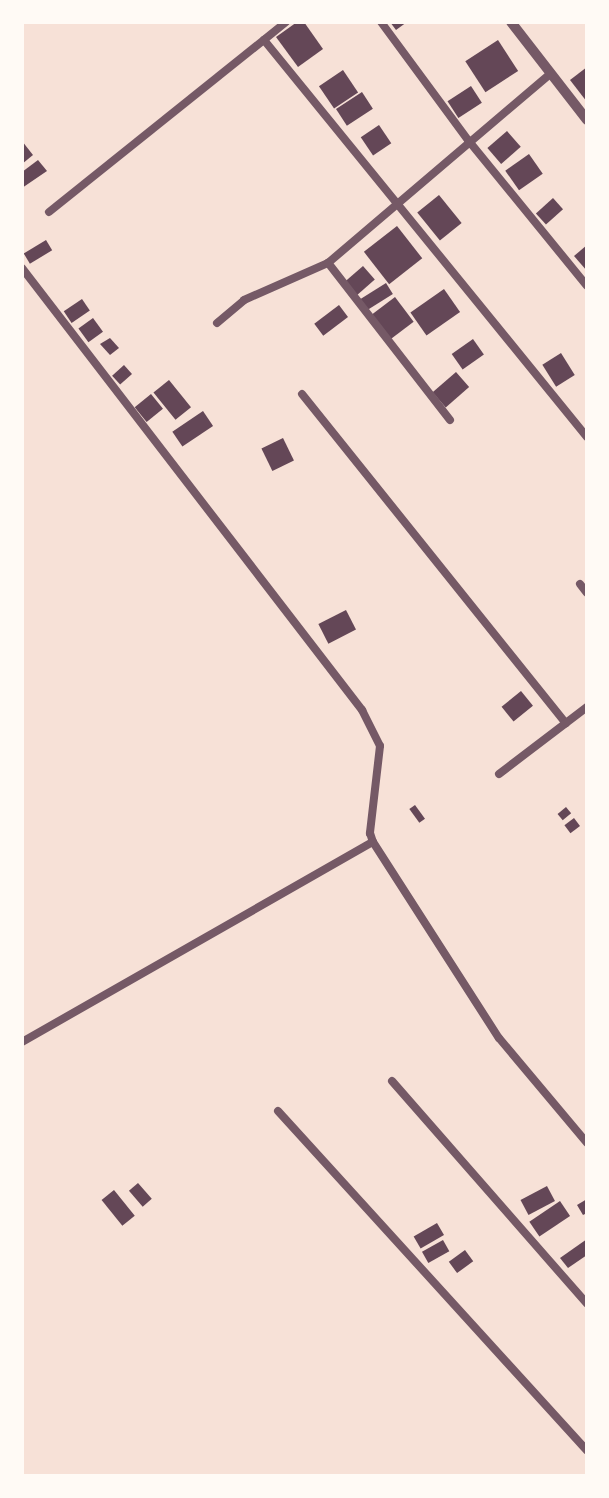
<!DOCTYPE html>
<html>
<head>
<meta charset="utf-8">
<style>
  body { margin:0 }
  #map { position:relative; width:609px; height:1498px; overflow:hidden; background:#f7e1d7; font-family:Figtree,sans-serif }
  div>[style] { position:absolute }
  .building>* { inset:0; background:#644757; transform-origin:0 0 }
  .minor>* { height:8px; margin:-4px; padding:0 4px; transform-origin:4px; border-radius:4px; background:#755966 }
  .tertiary>* { height:10px; margin:-5px; padding:0 5px; transform-origin:5px; border-radius:5px; background:#755966 }
  span { translate:-50% -50%; white-space:nowrap; text-align:center; line-height:1.15; -webkit-text-stroke:8px #fffaf5; paint-order:stroke }
  .frame { position:absolute; inset:0; border:24px solid #fffaf5; pointer-events:none }
</style>
</head>
<body>
<div id="map">
  <div class="building">
    <div style="clip-path:polygon(297px 22px,304px 22px,323px 49px,298px 67px,276px 37px)"></div>
    <div style="clip-path:polygon(390px 22px,407px 22px,396px 30px)"></div>
    <div style="left:498px;top:40px;width:37px;height:39px;rotate:57deg"></div>
    <div style="clip-path:polygon(587px 67px,587px 102px,570px 80px)"></div>
    <div style="left:343px;top:70px;width:27px;height:29px;rotate:56deg"></div>
    <div style="left:471px;top:86px;width:20px;height:28px;rotate:57deg"></div>
    <div style="left:362px;top:92px;width:20px;height:31px;rotate:57deg"></div>
    <div style="left:379px;top:125px;width:22px;height:22px;rotate:56deg"></div>
    <div style="left:507px;top:131px;width:21px;height:26px;rotate:49deg"></div>
    <div style="clip-path:polygon(22px 141px,33px 155px,22px 164px)"></div>
    <div style="left:529px;top:154px;width:24px;height:29px;rotate:55deg"></div>
    <div style="clip-path:polygon(38px 160px,47px 171px,22px 188px,22px 172px)"></div>
    <div style="left:439px;top:195px;width:36px;height:28px;rotate:51deg"></div>
    <div style="left:553px;top:198px;width:15px;height:23px;rotate:48deg"></div>
    <div style="left:397px;top:226px;width:41px;height:42px;rotate:52deg"></div>
    <div style="left:46px;top:240px;width:12px;height:26px;rotate:59deg"></div>
    <div style="clip-path:polygon(587px 245px,587px 271px,574px 256px)"></div>
    <div style="left:363px;top:266px;width:18px;height:26px;rotate:49deg"></div>
    <div style="left:386px;top:283px;width:13px;height:31px;rotate:58deg"></div>
    <div style="left:444px;top:289px;width:28px;height:41px;rotate:55deg"></div>
    <div style="left:395px;top:297px;width:31px;height:31px;rotate:53deg"></div>
    <div style="left:82px;top:299px;width:14px;height:22px;rotate:56deg"></div>
    <div style="left:339px;top:305px;width:15px;height:31px;rotate:53deg"></div>
    <div style="left:93px;top:318px;width:17px;height:18px;rotate:54deg"></div>
    <div style="clip-path:polygon(110px 338px,119px 348px,110px 355px,100px 344px)"></div>
    <div style="left:473px;top:339px;width:19px;height:26px;rotate:55deg"></div>
    <div style="left:561px;top:353px;width:26px;height:22px;rotate:58deg"></div>
    <div style="left:124px;top:365px;width:12px;height:16px;rotate:48deg"></div>
    <div style="left:456px;top:372px;width:20px;height:31px;rotate:49deg"></div>
    <div style="left:169px;top:380px;width:35px;height:20px;rotate:51deg"></div>
    <div style="left:151px;top:394px;width:19px;height:21px;rotate:51deg"></div>
    <div style="left:203px;top:411px;width:18px;height:37px;rotate:56deg"></div>
    <div style="left:283px;top:438px;width:25px;height:24px;rotate:64deg"></div>
    <div style="left:346px;top:610px;width:22px;height:31px;rotate:63deg"></div>
    <div style="left:521px;top:691px;width:19px;height:25px;rotate:51deg"></div>
    <div style="left:415px;top:805px;width:17px;height:7px;rotate:54deg"></div>
    <div style="left:566px;top:807px;width:8px;height:11px;rotate:50deg"></div>
    <div style="left:574px;top:818px;width:10px;height:12px;rotate:53deg"></div>
    <div style="left:138px;top:1183px;width:21px;height:12px;rotate:49deg"></div>
    <div style="left:547px;top:1186px;width:17px;height:30px;rotate:62deg"></div>
    <div style="left:114px;top:1190px;width:33px;height:16px;rotate:51deg"></div>
    <div style="clip-path:polygon(587px 1199px,587px 1213px,583px 1215px,577px 1205px)"></div>
    <div style="left:560px;top:1201px;width:18px;height:37px;rotate:56deg"></div>
    <div style="left:437px;top:1223px;width:14px;height:27px;rotate:60deg"></div>
    <div style="clip-path:polygon(587px 1239px,587px 1255px,568px 1268px,560px 1258px)"></div>
    <div style="left:443px;top:1240px;width:13px;height:24px;rotate:61deg"></div>
    <div style="left:465px;top:1250px;width:14px;height:20px;rotate:54deg"></div>
  </div>
  <div class="minor">
    <div style="left:286px;top:22px;width:28px;rotate:141deg"></div>
    <div style="left:264px;top:40px;width:512px;rotate:50.87deg"></div>
    <div style="left:381px;top:22px;width:147px;rotate:53.6deg"></div>
    <div style="left:468px;top:140px;width:188px;rotate:50.8deg"></div>
    <div style="left:49px;top:212px;width:275px;rotate:-38.7deg"></div>
    <div style="left:22px;top:268px;width:558px;rotate:52.43deg"></div>
    <div style="left:362px;top:710px;width:40px;rotate:63.4deg"></div>
    <div style="left:380px;top:746px;width:88px;rotate:96.6deg"></div>
    <div style="left:370px;top:833px;width:9px;rotate:72deg"></div>
    <div style="left:373px;top:842px;width:233px;rotate:57.3deg"></div>
    <div style="left:499px;top:1038px;width:137px;rotate:50deg"></div>
    <div style="left:217px;top:323px;width:35px;rotate:-40deg"></div>
    <div style="left:244px;top:300px;width:92px;rotate:-23.8deg"></div>
    <div style="left:302px;top:394px;width:422px;rotate:51.3deg"></div>
    <div style="left:450px;top:420px;width:199px;rotate:-127.8deg"></div>
    <div style="left:328px;top:263px;width:293px;rotate:-40.4deg"></div>
    <div style="left:580px;top:584px;width:11px;rotate:52deg"></div>
    <div style="left:499px;top:774px;width:111px;rotate:-37.3deg"></div>
    <div style="left:22px;top:1042px;width:404px;rotate:-29.7deg"></div>
    <div style="left:392px;top:1081px;width:296px;rotate:48.8deg"></div>
    <div style="left:278px;top:1111px;width:459px;rotate:47.7deg"></div>
  </div>
  <div class="tertiary">
    <div style="left:511px;top:22px;width:124px;rotate:52.2deg"></div>
  </div>
  <div class="frame"></div>
</div>
</body>
</html>
